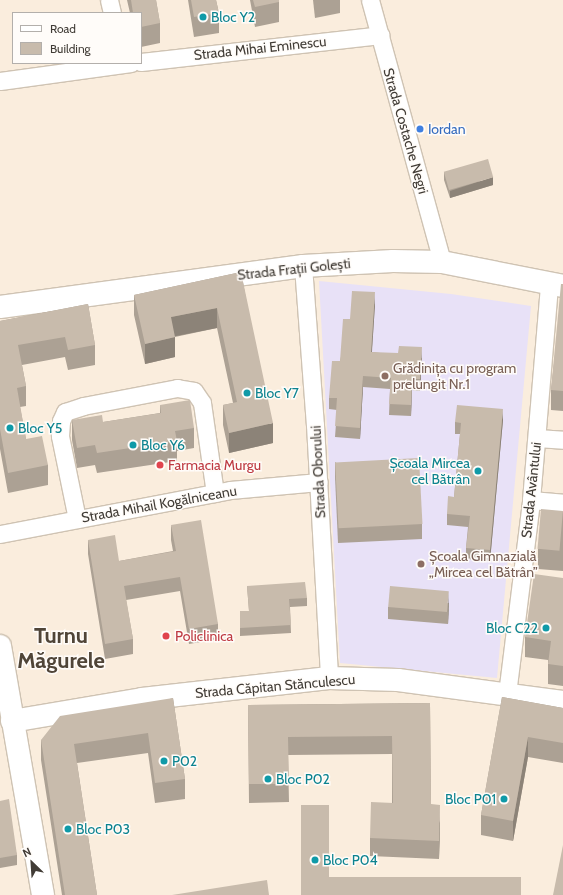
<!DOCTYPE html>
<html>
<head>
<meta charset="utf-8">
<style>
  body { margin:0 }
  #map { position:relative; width:563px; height:895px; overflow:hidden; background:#faeddd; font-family:Cabin,sans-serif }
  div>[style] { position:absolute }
  .education>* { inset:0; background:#e8e1f7 }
  .roads { filter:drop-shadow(1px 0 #cfc3b3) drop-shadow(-1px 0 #cfc3b3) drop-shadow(0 1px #cfc3b3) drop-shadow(0 -1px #cfc3b3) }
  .street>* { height:17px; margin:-8.5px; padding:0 8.5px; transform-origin:8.5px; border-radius:8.5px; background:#fff }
  .secondary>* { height:22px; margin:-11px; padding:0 11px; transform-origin:11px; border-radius:11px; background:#fff }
  .wall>* { inset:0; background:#aca194 }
  .shaded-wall>* { inset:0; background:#8c8378 }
  .building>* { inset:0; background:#c8bbac; transform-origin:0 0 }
  .dots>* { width:11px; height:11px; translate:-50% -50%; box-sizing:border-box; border:2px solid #fffcf9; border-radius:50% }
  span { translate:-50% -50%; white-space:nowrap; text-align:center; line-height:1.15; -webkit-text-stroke:3px #fffcf9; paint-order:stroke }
  .culture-label { font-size:14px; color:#0d838f }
  .left { translate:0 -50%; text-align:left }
  .right { translate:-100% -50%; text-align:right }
  .street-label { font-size:14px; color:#413c36 }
  .shop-label { font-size:14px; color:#366cbe }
  .education-label { font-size:14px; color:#785e54 }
  .health-label { font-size:14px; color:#be3a42 }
  .town-label { font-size:22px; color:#504538; font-weight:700 }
  .legend { position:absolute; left:12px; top:12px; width:130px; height:52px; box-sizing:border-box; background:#fffcf9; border:1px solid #b3afab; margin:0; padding:5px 7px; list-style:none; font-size:12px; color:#413c36 }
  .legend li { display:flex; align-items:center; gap:8px; height:20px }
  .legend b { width:20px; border:1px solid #b3afab }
  .north { position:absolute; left:12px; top:843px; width:40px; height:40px; -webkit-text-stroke:3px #fffcf9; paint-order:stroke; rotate:335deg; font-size:11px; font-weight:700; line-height:16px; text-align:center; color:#413c36 }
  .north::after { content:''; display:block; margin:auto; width:14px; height:18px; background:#413c36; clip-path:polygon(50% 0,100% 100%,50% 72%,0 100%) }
</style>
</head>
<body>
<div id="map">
  <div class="education">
    <div style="clip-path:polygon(319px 281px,451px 294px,531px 306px,497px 678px,340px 663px)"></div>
  </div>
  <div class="roads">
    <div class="street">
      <div style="left:109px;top:0;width:13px;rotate:77deg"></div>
      <div style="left:370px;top:0;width:272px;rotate:74.6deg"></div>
      <div style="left:141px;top:62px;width:241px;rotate:-6.4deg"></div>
      <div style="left:0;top:81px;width:132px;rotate:-7.8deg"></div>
      <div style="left:303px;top:266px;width:159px;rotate:85.7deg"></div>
      <div style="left:315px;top:425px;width:253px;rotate:86.8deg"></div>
      <div style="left:537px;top:438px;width:26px;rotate:4deg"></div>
      <div style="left:531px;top:500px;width:32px;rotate:5deg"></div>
      <div style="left:77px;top:519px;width:85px;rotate:-101.6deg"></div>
      <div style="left:60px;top:436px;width:15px;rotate:-86deg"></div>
      <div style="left:61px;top:421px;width:10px;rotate:-66deg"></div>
      <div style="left:65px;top:412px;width:19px;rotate:-18deg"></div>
      <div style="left:83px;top:406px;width:96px;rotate:-10.8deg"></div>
      <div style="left:177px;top:388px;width:17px;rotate:10deg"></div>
      <div style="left:194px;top:391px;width:14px;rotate:56deg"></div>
      <div style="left:202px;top:403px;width:91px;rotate:81.8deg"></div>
      <div style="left:0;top:534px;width:234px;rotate:-10.8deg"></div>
      <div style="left:230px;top:490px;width:89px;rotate:-5.1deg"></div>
      <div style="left:507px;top:694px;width:195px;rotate:-82.9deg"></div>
      <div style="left:531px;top:500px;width:217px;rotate:-85.2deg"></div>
    </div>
    <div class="secondary">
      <div style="left:0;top:307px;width:306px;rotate:-7.7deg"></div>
      <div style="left:303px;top:266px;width:90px;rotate:-3.2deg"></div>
      <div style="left:393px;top:261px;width:49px;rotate:1.2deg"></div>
      <div style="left:442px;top:262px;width:123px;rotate:11.2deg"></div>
      <div style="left:0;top:646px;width:253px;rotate:80.2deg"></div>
      <div style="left:12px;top:721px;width:132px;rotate:-9.6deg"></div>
      <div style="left:142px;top:699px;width:188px;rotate:-6.4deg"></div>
      <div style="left:329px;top:678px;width:69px;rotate:1.7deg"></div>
      <div style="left:398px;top:680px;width:166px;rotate:7.6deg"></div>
    </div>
  </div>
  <div class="wall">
    <div style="clip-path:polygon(127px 0,156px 0,160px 23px,160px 43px,141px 47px,141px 13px,130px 13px)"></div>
    <div style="clip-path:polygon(188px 0,216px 0,219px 13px,219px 33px,194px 37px)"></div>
    <div style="clip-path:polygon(250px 0,279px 0,279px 22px,255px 27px)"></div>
    <div style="clip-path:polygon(313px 0,340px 0,340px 13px,315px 18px)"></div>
    <div style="clip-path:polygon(444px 172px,493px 185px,450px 198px,444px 180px)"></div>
    <div style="clip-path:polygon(241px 272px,273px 443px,229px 453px,223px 425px,223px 405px,233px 403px,217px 328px,175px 337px,175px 357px,145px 364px,134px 315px,134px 295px)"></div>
    <div style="clip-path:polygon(563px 284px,563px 411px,551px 410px,551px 390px)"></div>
    <div style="clip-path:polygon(88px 304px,95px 345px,95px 365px,68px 370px,65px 357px,22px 365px,26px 386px,26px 406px,20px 407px,26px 439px,48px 465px,48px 485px,8px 493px,0 449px,0 321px)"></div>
    <div style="clip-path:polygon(375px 304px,372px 352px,422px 358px,420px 391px,412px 390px,411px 416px,389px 415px,390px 389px,363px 387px,360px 439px,335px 437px,337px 410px,329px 409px,329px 398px,340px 361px,350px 319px)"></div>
    <div style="clip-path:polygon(160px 405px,194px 428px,194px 448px,177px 451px,177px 461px,97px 473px,95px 465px,77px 468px,72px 440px,72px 420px,103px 422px,160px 413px)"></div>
    <div style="clip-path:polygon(503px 420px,490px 561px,466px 559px,466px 548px,468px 527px,447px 525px,447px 514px,454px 497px,460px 434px,455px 434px,455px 422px)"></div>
    <div style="clip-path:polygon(335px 462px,422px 524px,422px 539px,338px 543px,335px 477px)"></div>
    <div style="clip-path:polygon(563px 511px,563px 571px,538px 569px,538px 549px)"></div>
    <div style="clip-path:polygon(171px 525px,218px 624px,218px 639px,189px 644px,180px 591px,126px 600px,133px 639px,133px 654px,105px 659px,88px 554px,88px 540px,119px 561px,173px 551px,171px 540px)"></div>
    <div style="clip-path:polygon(563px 578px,563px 686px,548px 684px,548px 660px,525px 657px,525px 637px)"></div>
    <div style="clip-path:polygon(247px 586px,307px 598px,307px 606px,290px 607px,291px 633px,240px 636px,240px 611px,249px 611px)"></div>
    <div style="clip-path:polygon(449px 603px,448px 624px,388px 619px,388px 607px)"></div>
    <div style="clip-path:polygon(502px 697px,563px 708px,563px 763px,528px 757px,513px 841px,481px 835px,481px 815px)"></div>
    <div style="clip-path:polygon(173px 698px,185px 779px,185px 799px,155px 803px,148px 753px,77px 763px,97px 895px,62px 895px,41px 760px,41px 740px)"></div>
    <div style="clip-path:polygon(430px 703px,431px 804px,440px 823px,439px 859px,370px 856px,370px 838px,392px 803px,392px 754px,288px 755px,289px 802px,249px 803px,248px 705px)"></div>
    <div style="clip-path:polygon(0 801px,17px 855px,17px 865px,0 868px)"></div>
  </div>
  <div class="shaded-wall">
    <div style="clip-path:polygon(493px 177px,493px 185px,450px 198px,450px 191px)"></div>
    <div style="clip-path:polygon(375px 292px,375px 304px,371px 363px,371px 352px)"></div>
    <div style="clip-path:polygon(217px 308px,217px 328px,171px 337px,171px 317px)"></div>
    <div style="clip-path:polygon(175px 337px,175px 357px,145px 364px,145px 344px)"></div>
    <div style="clip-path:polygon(422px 347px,422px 358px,420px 391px,420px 379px)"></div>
    <div style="clip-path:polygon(363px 376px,363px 387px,360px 439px,360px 428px)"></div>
    <div style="clip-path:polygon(412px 379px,412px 390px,411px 416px,411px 405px)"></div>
    <div style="clip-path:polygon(503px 409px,503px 420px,490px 561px,490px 550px)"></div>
    <div style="clip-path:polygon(273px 423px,273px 443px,229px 453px,229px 433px)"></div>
    <div style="clip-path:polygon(449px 591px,449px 603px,448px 624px,448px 613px)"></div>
    <div style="clip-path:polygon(528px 737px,528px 757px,513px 841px,513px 821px)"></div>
    <div style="clip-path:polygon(440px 805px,440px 823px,439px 859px,439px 841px)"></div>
  </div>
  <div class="building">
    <div style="clip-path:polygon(131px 0,156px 0,160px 23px,141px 27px,141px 13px,133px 13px)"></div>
    <div style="clip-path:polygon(191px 0,216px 0,219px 13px,194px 17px)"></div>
    <div style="clip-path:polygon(253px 0,279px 0,279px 2px,255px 7px)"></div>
    <div style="left:488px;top:159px;width:19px;height:46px;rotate:74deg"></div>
    <div style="clip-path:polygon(241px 272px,273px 423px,229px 433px,223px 405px,237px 402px,217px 308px,171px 317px,175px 337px,145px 344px,134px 295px)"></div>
    <div style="clip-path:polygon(561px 284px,563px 284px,563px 391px,551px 390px)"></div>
    <div style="clip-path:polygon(352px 291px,375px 292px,371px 352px,398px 353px,399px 346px,422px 347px,420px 379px,412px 379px,411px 405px,389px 404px,391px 378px,363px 376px,360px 428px,335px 426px,337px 398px,329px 398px,332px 361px,340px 361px,343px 319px,350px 319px)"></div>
    <div style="clip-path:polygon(88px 304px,95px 345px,68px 350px,65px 337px,18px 345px,26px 386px,17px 388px,26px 439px,42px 436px,48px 465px,8px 473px,0 429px,0 321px)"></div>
    <div style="clip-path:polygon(190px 400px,194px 428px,175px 431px,177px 441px,97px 453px,95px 445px,77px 448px,72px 420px,102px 415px,103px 422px,161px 413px,160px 405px)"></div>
    <div style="clip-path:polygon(457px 405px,503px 409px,490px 550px,466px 548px,470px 516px,447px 514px,448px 496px,454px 497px,461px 423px,455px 422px)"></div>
    <div style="left:419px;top:458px;width:66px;height:84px;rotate:87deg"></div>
    <div style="left:541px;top:509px;width:22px;height:40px;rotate:5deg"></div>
    <div style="clip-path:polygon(201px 520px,218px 624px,189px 629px,180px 577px,124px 586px,133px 639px,105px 644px,88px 540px,115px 535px,119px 561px,176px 551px,171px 525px)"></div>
    <div style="clip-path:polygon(534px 574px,563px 578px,563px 666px,548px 664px,551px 641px,525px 637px)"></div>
    <div style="clip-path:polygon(305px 582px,307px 598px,289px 599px,291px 625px,240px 628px,240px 611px,249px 611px,247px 586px)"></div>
    <div style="left:390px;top:586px;width:59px;height:21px;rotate:5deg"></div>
    <div style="clip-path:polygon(502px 697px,563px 708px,563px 743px,528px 737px,513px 821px,481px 815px)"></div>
    <div style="clip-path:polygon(173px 698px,185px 779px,155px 783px,148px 733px,74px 744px,97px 895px,65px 895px,41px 740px,60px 716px)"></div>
    <div style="clip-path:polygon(430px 703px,431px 804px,440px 805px,439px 841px,370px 838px,371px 802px,393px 803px,392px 736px,288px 737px,289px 784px,249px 784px,248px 705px)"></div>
    <div style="clip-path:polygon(9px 799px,17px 855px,0 858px,0 801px)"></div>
    <div style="clip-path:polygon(301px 805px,329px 805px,329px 877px,521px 877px,521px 895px,301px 895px)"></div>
    <div style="clip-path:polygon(563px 845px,563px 895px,553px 895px)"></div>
    <div style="clip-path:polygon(267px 880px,269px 895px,172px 895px)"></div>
  </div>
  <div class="dots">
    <div style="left:203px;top:17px;background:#0f9aa8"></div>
    <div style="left:420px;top:129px;background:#3f7fe0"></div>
    <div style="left:385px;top:376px;background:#8d6e63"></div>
    <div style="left:247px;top:393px;background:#0f9aa8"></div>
    <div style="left:10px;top:428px;background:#0f9aa8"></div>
    <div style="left:133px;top:445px;background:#0f9aa8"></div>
    <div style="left:160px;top:465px;background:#e0444e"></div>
    <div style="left:478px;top:471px;background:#0f9aa8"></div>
    <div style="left:421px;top:564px;background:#8d6e63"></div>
    <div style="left:546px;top:628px;background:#0f9aa8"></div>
    <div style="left:166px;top:636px;background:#e0444e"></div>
    <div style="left:164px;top:761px;background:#0f9aa8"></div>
    <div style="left:268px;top:779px;background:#0f9aa8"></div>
    <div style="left:504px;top:799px;background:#0f9aa8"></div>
    <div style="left:68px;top:829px;background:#0f9aa8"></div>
    <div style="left:315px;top:860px;background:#0f9aa8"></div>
  </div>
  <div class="culture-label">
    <span class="left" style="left:211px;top:17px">Bloc Y2</span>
    <span class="left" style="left:255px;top:393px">Bloc Y7</span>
    <span class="left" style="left:18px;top:428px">Bloc Y5</span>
    <span class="left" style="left:141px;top:445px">Bloc Y6</span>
    <span class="right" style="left:470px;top:471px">Școala Mircea<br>cel Bătrân</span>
    <span class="right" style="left:538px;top:628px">Bloc C22</span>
    <span class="left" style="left:172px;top:761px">P02</span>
    <span class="left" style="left:276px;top:779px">Bloc P02</span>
    <span class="right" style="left:496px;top:799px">Bloc P01</span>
    <span class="left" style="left:76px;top:829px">Bloc P03</span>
    <span class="left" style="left:323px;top:860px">Bloc P04</span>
  </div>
  <div class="street-label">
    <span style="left:260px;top:48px;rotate:-6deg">Strada Mihai Eminescu</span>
    <span style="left:406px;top:131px;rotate:74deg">Strada Costache Negri</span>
    <span style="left:294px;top:269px;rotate:-6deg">Strada Frații Golești</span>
    <span style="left:318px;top:472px;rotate:-93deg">Strada Oborului</span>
    <span style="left:531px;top:490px;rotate:-84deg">Strada Avântului</span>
    <span style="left:159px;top:504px;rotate:-10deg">Strada Mihail Kogălniceanu</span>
    <span style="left:275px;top:686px;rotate:-5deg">Strada Căpitan Stănculescu</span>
  </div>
  <div class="shop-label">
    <span class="left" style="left:428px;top:129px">Iordan</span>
  </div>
  <div class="education-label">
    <span class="left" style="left:393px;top:376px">Grădinița cu program<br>prelungit Nr.1</span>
    <span class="left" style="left:429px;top:564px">Școala Gimnazială<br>„Mircea cel Bătrân”</span>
  </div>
  <div class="health-label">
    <span class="left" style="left:168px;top:465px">Farmacia Murgu</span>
    <span class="left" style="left:175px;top:636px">Policlinica</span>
  </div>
  <div class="town-label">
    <span style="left:61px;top:648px">Turnu<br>Măgurele</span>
  </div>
  <ul class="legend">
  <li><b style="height:5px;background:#fff"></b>Road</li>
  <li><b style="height:11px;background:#c8bbac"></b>Building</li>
  </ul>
  <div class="north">N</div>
</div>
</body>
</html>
